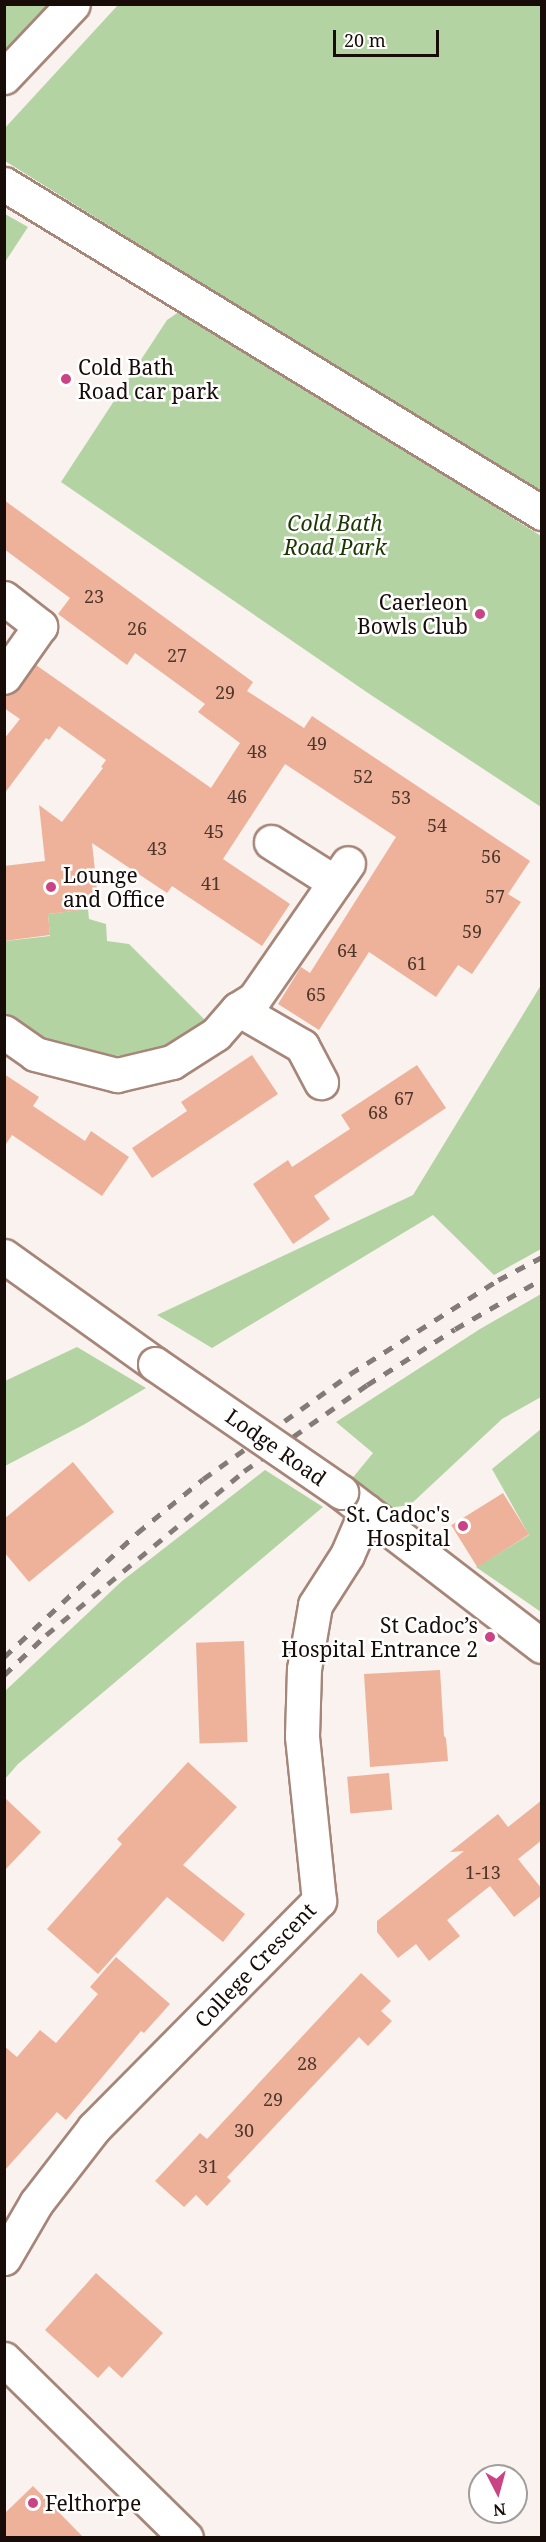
<!DOCTYPE html>
<html>
<head>
<meta charset="utf-8">
<style>
  body { margin:0 }
  #map { position:relative; width:546px; height:2542px; overflow:hidden; background:#f9f2ef; font-family:"Noto Serif",serif }
  div>[style] { position:absolute }
  .green>* { inset:0; background:#b4d3a2 }
  .building>* { inset:0; background:#eeb29a; transform-origin:0 0 }
  .roads { filter:drop-shadow(2px 0 #a68679) drop-shadow(-2px 0 #a68679) drop-shadow(0 2px #a68679) drop-shadow(0 -2px #a68679) }
  .street>* { height:33px; margin:-16.5px; padding:0 16.5px; transform-origin:16.5px; border-radius:16.5px; background:#fff }
  .secondary>* { height:33px; margin:-16.5px; padding:0 16.5px; transform-origin:16.5px; border-radius:16.5px; background:#fff }
  .rail>* { height:4.5px; margin-top:-2.25px; transform-origin:0; background:repeating-linear-gradient(90deg,#847b78 0 10px,transparent 0 20px) }
  .bridges { filter:drop-shadow(2px 0 #a68679) drop-shadow(-2px 0 #a68679) drop-shadow(0 2px #a68679) drop-shadow(0 -2px #a68679) }
  .secondary-bridge>* { height:33px; margin:-16.5px; padding:0 16.5px; transform-origin:16.5px; border-radius:16.5px; background:#fff }
  .dots>* { width:16px; height:16px; translate:-50% -50%; box-sizing:border-box; border:3px solid #fff; border-radius:50% }
  span { translate:-50% -50%; white-space:nowrap; text-align:center; line-height:1.15; -webkit-text-stroke:5px #fff; paint-order:stroke }
  .number-label { font-size:18px; color:#4d362c }
  .number-label span { -webkit-text-stroke-width:0 }
  .poi-label { font-size:21px; color:#170c08 }
  .left { translate:0 -50%; text-align:left }
  .right { translate:-100% -50%; text-align:right }
  .park-label { font-size:21px; color:#1a3700; font-style:italic }
  .street-label { font-size:21px; color:#170c08 }
  .frame { position:absolute; inset:0; border:6px solid #170c08; pointer-events:none }
  .north { position:absolute; left:468px; top:2464px; width:60px; height:60px; box-sizing:border-box; background:#fff; border:2px solid #a29e9c; border-radius:50%; rotate:174deg; font-size:16px; font-weight:700; line-height:24px; text-align:center; color:#170c08 }
  .north::after { content:''; display:block; margin:auto; width:21px; height:27px; background:#c94385; clip-path:polygon(50% 0,100% 100%,50% 72%,0 100%) }
  .scale { position:absolute; left:333px; top:30px; width:106px; height:27px; box-sizing:border-box; border:3px solid #170c08; border-top:0; padding-left:8px; font-size:18px; line-height:21px; white-space:nowrap; color:#170c08; -webkit-text-stroke:4px #fff; paint-order:stroke }
</style>
</head>
<body>
<div id="map">
  <div class="green">
    <div style="clip-path:polygon(5px 5px,51px 5px,5px 55px)"></div>
    <div style="clip-path:polygon(118px 5px,541px 5px,541px 495px,5px 161px,4px 129px)"></div>
    <div style="clip-path:polygon(5px 214px,28px 227px,5px 262px,4px 214px)"></div>
    <div style="clip-path:polygon(183px 309px,541px 536px,541px 807px,368px 693px,61px 482px,167px 320px)"></div>
    <div style="clip-path:polygon(88px 909px,89px 919px,106px 924px,107px 941px,129px 944px,205px 1020px,182px 1038px,149px 1053px,105px 1057px,44px 1041px,5px 1013px,5px 941px,50px 936px,48px 914px)"></div>
    <div style="clip-path:polygon(541px 985px,541px 1249px,494px 1275px,433px 1215px,212px 1348px,157px 1315px,413px 1195px)"></div>
    <div style="clip-path:polygon(541px 1294px,541px 1397px,502px 1419px,410px 1505px,366px 1511px,341px 1492px,373px 1453px,336px 1422px,480px 1329px)"></div>
    <div style="clip-path:polygon(77px 1347px,146px 1388px,85px 1424px,5px 1466px,5px 1381px)"></div>
    <div style="clip-path:polygon(541px 1429px,541px 1612px,476px 1567px,529px 1535px,492px 1469px)"></div>
    <div style="clip-path:polygon(265px 1470px,323px 1507px,18px 1764px,5px 1779px,5px 1691px,122px 1581px)"></div>
  </div>
  <div class="building">
    <div style="clip-path:polygon(4px 500px,253px 682px,247px 691px,304px 728px,312px 716px,530px 861px,508px 894px,521px 902px,472px 974px,458px 965px,436px 997px,369px 952px,319px 1030px,278px 1004px,301px 967px,310px 973px,396px 837px,285px 764px,223px 859px,290px 904px,262px 946px,172px 886px,167px 893px,92px 843px,99px 908px,48px 914px,50px 935px,4px 941px,4px 866px,45px 861px,39px 805px,62px 822px,103px 768px,101px 767px,106px 760px,59px 726px,49px 740px,46px 738px,4px 794px,4px 739px,20px 719px,4px 708px,4px 695px,19px 688px,36px 665px,211px 788px,240px 743px,198px 712px,205px 704px,135px 653px,127px 665px,58px 614px,70px 598px,4px 549px)"></div>
    <div style="clip-path:polygon(252px 1055px,278px 1094px,152px 1178px,132px 1148px,187px 1111px,181px 1102px)"></div>
    <div style="clip-path:polygon(417px 1065px,446px 1108px,314px 1196px,330px 1219px,293px 1244px,253px 1184px,288px 1160px,292px 1167px,350px 1129px,341px 1115px)"></div>
    <div style="clip-path:polygon(4px 1074px,39px 1097px,33px 1106px,85px 1141px,91px 1131px,129px 1157px,102px 1196px,12px 1135px,4px 1147px)"></div>
    <div style="clip-path:polygon(73px 1462px,114px 1512px,29px 1582px,4px 1552px,4px 1519px)"></div>
    <div style="left:503px;top:1493px;width:49px;height:61px;rotate:58deg"></div>
    <div style="left:244px;top:1641px;width:101px;height:48px;rotate:88deg"></div>
    <div style="clip-path:polygon(440px 1670px,444px 1736px,446px 1738px,448px 1761px,370px 1767px,364px 1674px)"></div>
    <div style="clip-path:polygon(188px 1762px,237px 1807px,183px 1865px,245px 1914px,223px 1942px,167px 1897px,98px 1974px,47px 1929px,122px 1844px,117px 1839px)"></div>
    <div style="left:389px;top:1773px;width:37px;height:42px;rotate:85deg"></div>
    <div style="clip-path:polygon(4px 1797px,41px 1832px,4px 1871px)"></div>
    <div style="clip-path:polygon(542px 1800px,542px 1840px,518px 1859px,542px 1889px,542px 1895px,514px 1917px,490px 1886px,447px 1920px,460px 1936px,429px 1961px,416px 1944px,398px 1958px,377px 1932px,377px 1921px,464px 1851px,450px 1852px,498px 1814px,508px 1827px)"></div>
    <div style="clip-path:polygon(116px 1957px,170px 2004px,144px 2033px,141px 2031px,66px 2120px,57px 2112px,4px 2171px,4px 2046px,17px 2057px,40px 2030px,56px 2043px,98px 1994px,90px 1987px)"></div>
    <div style="clip-path:polygon(361px 1973px,391px 2001px,381px 2011px,392px 2021px,368px 2046px,359px 2037px,227px 2177px,231px 2181px,207px 2206px,196px 2195px,184px 2207px,155px 2181px,200px 2133px,207px 2139px)"></div>
    <div style="clip-path:polygon(96px 2273px,163px 2333px,122px 2378px,109px 2366px,98px 2378px,45px 2330px)"></div>
    <div style="clip-path:polygon(33px 2486px,84px 2538px,4px 2538px,4px 2514px)"></div>
  </div>
  <div class="roads">
    <div class="street">
      <div style="left:4px;top:77px;width:100px;rotate:-46.6deg"></div>
      <div style="left:4px;top:184px;width:631px;rotate:31.45deg"></div>
      <div style="left:4px;top:598px;width:46px;rotate:37.9deg"></div>
      <div style="left:40px;top:626px;width:62px;rotate:125.2deg"></div>
      <div style="left:271px;top:842px;width:75px;rotate:32.4deg"></div>
      <div style="left:238px;top:1009px;width:74px;rotate:30deg"></div>
      <div style="left:302px;top:1046px;width:41px;rotate:62.2deg"></div>
      <div style="left:4px;top:1032px;width:38px;rotate:35deg"></div>
      <div style="left:35px;top:1054px;width:85px;rotate:14.4deg"></div>
      <div style="left:117px;top:1075px;width:57px;rotate:-13.3deg"></div>
      <div style="left:172px;top:1062px;width:52px;rotate:-32.5deg"></div>
      <div style="left:216px;top:1034px;width:33px;rotate:-49deg"></div>
      <div style="left:238px;top:1009px;width:19px;rotate:-32deg"></div>
      <div style="left:254px;top:999px;width:165px;rotate:-55.3deg"></div>
      <div style="left:4px;top:2258px;width:64px;rotate:-59.8deg"></div>
      <div style="left:36px;top:2203px;width:95px;rotate:-52.3deg"></div>
      <div style="left:94px;top:2128px;width:320px;rotate:-45.3deg"></div>
      <div style="left:319px;top:1901px;width:166px;rotate:-95.9deg"></div>
      <div style="left:302px;top:1736px;width:67px;rotate:-88.3deg"></div>
      <div style="left:304px;top:1669px;width:65px;rotate:-80.2deg"></div>
      <div style="left:315px;top:1605px;width:59px;rotate:-57.4deg"></div>
      <div style="left:347px;top:1555px;width:48px;rotate:-66.6deg"></div>
      <div style="left:4px;top:2359px;width:255px;rotate:44.5deg"></div>
    </div>
    <div class="secondary">
      <div style="left:4px;top:1256px;width:186px;rotate:35.6deg"></div>
      <div style="left:341px;top:1492px;width:253px;rotate:37.5deg"></div>
    </div>
  </div>
  <div class="rail">
    <div style="left:4px;top:1657px;width:182px;rotate:-43deg"></div>
    <div style="left:137px;top:1533px;width:85px;rotate:-39.3deg"></div>
    <div style="left:203px;top:1479px;width:181px;rotate:-35.5deg"></div>
    <div style="left:350px;top:1374px;width:175px;rotate:-32.4deg"></div>
    <div style="left:498px;top:1280px;width:50px;rotate:-27.6deg"></div>
    <div style="left:4px;top:1675px;width:58px;rotate:-43.6deg"></div>
    <div style="left:46px;top:1635px;width:257px;rotate:-39.6deg"></div>
    <div style="left:244px;top:1471px;width:150px;rotate:-35deg"></div>
    <div style="left:367px;top:1385px;width:104px;rotate:-32.5deg"></div>
    <div style="left:455px;top:1329px;width:100px;rotate:-29.9deg"></div>
  </div>
  <div class="bridges">
    <div class="secondary-bridge">
      <div style="left:155px;top:1364px;width:226px;rotate:34.5deg"></div>
    </div>
  </div>
  <div class="dots">
    <div style="left:66px;top:379px;background:#c94385"></div>
    <div style="left:480px;top:614px;background:#c94385"></div>
    <div style="left:51px;top:887px;background:#c94385"></div>
    <div style="left:463px;top:1526px;background:#c94385"></div>
    <div style="left:490px;top:1637px;background:#c94385"></div>
    <div style="left:33px;top:2503px;background:#c94385"></div>
  </div>
  <div class="number-label">
    <span style="left:94px;top:596px">23</span>
    <span style="left:137px;top:628px">26</span>
    <span style="left:177px;top:655px">27</span>
    <span style="left:225px;top:692px">29</span>
    <span style="left:317px;top:743px">49</span>
    <span style="left:257px;top:751px">48</span>
    <span style="left:363px;top:776px">52</span>
    <span style="left:237px;top:796px">46</span>
    <span style="left:401px;top:797px">53</span>
    <span style="left:437px;top:825px">54</span>
    <span style="left:214px;top:831px">45</span>
    <span style="left:157px;top:848px">43</span>
    <span style="left:491px;top:856px">56</span>
    <span style="left:211px;top:883px">41</span>
    <span style="left:495px;top:896px">57</span>
    <span style="left:472px;top:931px">59</span>
    <span style="left:347px;top:950px">64</span>
    <span style="left:417px;top:963px">61</span>
    <span style="left:316px;top:994px">65</span>
    <span style="left:404px;top:1098px">67</span>
    <span style="left:378px;top:1112px">68</span>
    <span style="left:483px;top:1872px">1-13</span>
    <span style="left:307px;top:2063px">28</span>
    <span style="left:273px;top:2099px">29</span>
    <span style="left:244px;top:2130px">30</span>
    <span style="left:208px;top:2166px">31</span>
  </div>
  <div class="poi-label">
    <span class="left" style="left:78px;top:379px">Cold Bath<br>Road car park</span>
    <span class="right" style="left:468px;top:614px">Caerleon<br>Bowls Club</span>
    <span class="left" style="left:63px;top:887px">Lounge<br>and Office</span>
    <span class="right" style="left:450px;top:1526px">St. Cadoc's<br>Hospital</span>
    <span class="right" style="left:478px;top:1637px">St Cadoc’s<br>Hospital Entrance 2</span>
    <span class="left" style="left:45px;top:2503px">Felthorpe</span>
  </div>
  <div class="park-label">
    <span style="left:335px;top:535px">Cold Bath<br>Road Park</span>
  </div>
  <div class="street-label">
    <span style="left:276px;top:1447px;rotate:35deg">Lodge Road</span>
    <span style="left:255px;top:1965px;rotate:-46deg">College Crescent</span>
  </div>
  <div class="frame"></div>
  <div class="north">N</div>
  <div class="scale">20 m</div>
</div>
</body>
</html>
